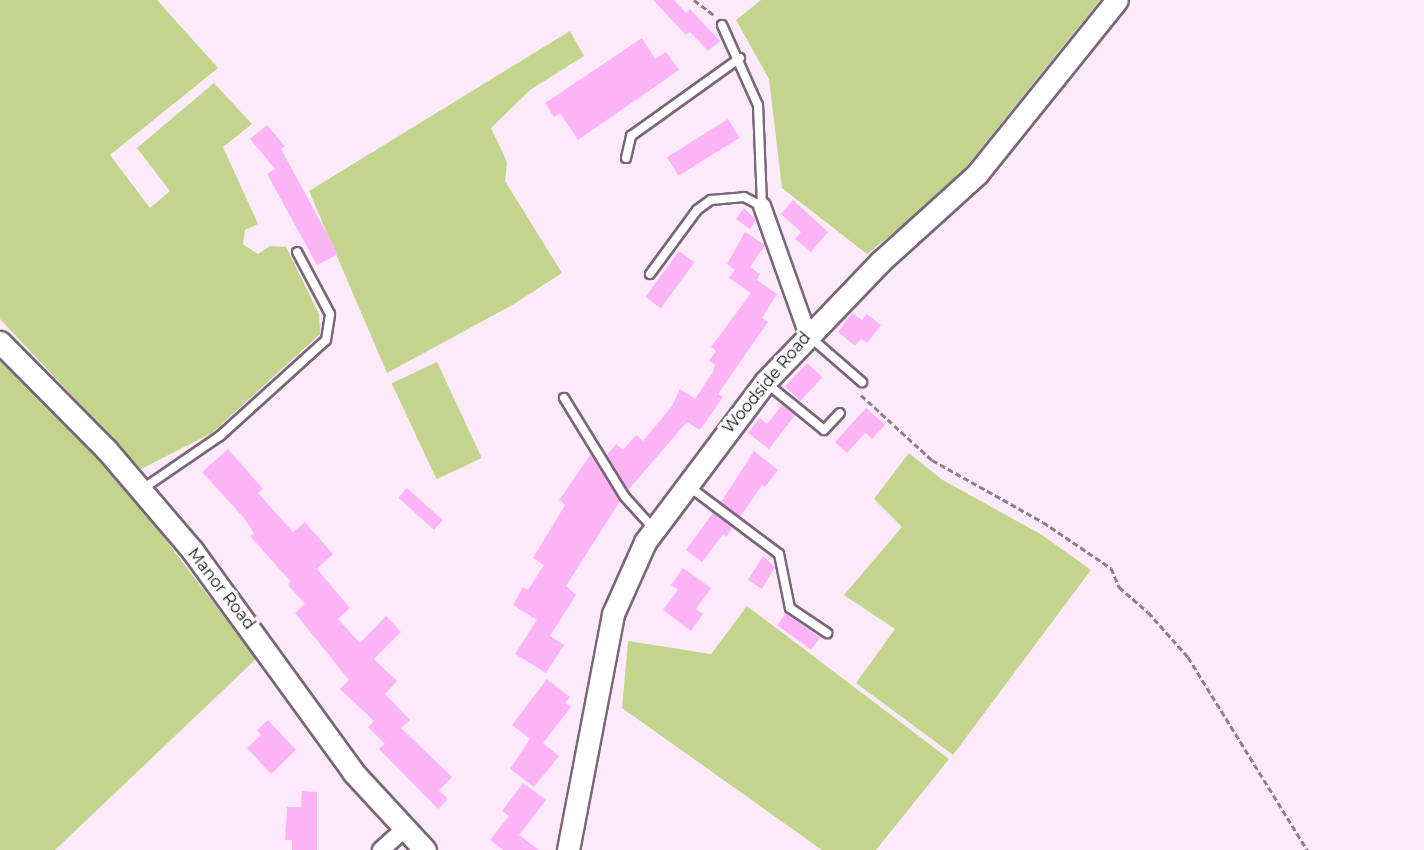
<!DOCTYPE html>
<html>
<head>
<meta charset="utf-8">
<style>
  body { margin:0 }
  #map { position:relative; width:1424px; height:850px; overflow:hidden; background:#fceafa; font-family:Montserrat,sans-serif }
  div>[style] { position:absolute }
  .green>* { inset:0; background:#c3d58d; transform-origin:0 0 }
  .building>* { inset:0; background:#fdb4f7; transform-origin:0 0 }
  .path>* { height:3px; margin-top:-1.5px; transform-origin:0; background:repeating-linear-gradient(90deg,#8d808c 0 6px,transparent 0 9px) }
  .roads { filter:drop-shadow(2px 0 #7a6678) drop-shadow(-2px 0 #7a6678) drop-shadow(0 2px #7a6678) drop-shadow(0 -2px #7a6678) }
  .service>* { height:8px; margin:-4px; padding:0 4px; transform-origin:4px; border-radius:4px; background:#fff }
  .minor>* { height:16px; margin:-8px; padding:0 8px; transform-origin:8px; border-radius:8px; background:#fff }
  .tertiary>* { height:21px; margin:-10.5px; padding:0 10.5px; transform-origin:10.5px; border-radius:10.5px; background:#fff }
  span { translate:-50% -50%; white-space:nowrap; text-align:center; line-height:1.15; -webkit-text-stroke:6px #fff; paint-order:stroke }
  .street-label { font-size:16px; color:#160f16 }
</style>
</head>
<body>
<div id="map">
  <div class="green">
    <div style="clip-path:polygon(0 0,157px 0,218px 68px,110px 155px,150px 208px,170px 191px,137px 148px,214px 83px,252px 124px,223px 147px,258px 224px,245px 230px,243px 244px,258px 254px,270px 246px,286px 247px,319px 314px,320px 334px,212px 433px,141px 469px,0 319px)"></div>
    <div style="clip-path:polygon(761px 0,1100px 0,949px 188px,867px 254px,782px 188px,769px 79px,736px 20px)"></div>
    <div style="clip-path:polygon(570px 31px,584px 56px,530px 90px,491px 128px,507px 162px,505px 181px,562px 273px,514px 304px,387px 373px,309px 191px)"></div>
    <div style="clip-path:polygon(0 358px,26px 379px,143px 510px,256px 659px,55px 850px,0 850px)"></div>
    <div style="left:437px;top:362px;width:106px;height:50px;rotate:65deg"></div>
    <div style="clip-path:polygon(909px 453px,941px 479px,1042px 535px,1091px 570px,953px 755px,856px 683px,895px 629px,844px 595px,902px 527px,874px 499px)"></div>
    <div style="clip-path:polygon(747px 606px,949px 759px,876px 850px,822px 850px,622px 708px,628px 641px,711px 654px)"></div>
  </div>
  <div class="building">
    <div style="clip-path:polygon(653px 0,674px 0,686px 13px,690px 9px,720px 41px,708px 51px,690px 32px,686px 35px)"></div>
    <div style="clip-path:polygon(642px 38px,655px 59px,666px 52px,679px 70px,578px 140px,560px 113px,554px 117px,545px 103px)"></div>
    <div style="left:728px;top:119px;width:22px;height:72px;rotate:58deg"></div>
    <div style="clip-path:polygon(267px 125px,285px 146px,281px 149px,338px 254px,317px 265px,267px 174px,275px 169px,250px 139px)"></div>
    <div style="clip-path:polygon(793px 200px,828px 232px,811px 252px,795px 239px,801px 232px,781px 214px)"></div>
    <div style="clip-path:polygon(744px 208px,756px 220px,750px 229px,736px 219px)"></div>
    <div style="clip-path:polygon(745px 232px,765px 245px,750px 267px,760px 274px,757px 280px,777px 294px,762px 318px,768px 322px,718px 394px,723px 397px,700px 430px,687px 422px,628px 490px,607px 455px,616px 444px,623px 450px,636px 435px,643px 441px,672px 406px,680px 389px,695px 399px,713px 372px,715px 365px,709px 361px,716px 351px,711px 347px,751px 293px,729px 278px,735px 270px,727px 264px)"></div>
    <div style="left:679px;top:251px;width:19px;height:57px;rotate:36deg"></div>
    <div style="clip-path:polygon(852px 313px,862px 320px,867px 314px,881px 325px,867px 343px,861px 339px,855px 346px,838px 332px)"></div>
    <div style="left:807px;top:363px;width:21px;height:32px;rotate:43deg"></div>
    <div style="clip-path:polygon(782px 405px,795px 415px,769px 449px,748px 433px,760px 418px,767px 424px)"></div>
    <div style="clip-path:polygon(866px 408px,885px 425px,872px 439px,865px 433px,847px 453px,835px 442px)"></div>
    <div style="clip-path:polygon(228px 449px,263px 489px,258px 493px,293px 532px,305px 522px,333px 554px,317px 569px,350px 608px,338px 619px,360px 643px,386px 616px,401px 632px,374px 659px,397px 681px,385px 694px,410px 720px,401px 728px,452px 777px,439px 790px,448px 799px,438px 809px,379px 749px,385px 744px,368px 727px,374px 721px,340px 689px,349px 680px,295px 613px,305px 604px,288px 585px,291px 582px,250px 536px,254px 533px,244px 518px,202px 472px)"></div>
    <div style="clip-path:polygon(754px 451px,778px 470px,765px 487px,762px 485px,740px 517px,721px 502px)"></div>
    <div style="clip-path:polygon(591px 454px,620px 501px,566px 586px,576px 595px,550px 636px,564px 645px,546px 673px,515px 654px,537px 620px,513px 605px,523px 587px,528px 590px,544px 565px,533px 558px,565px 505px,559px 500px)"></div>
    <div style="left:407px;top:488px;width:48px;height:13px;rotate:42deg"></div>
    <div style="clip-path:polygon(713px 513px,733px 527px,726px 537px,723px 534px,702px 562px,686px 550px)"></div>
    <div style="clip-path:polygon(763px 556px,775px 567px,762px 589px,748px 580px)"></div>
    <div style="clip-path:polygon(683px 568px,711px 588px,696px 609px,703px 614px,691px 631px,663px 610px,678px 590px,671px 585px)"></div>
    <div style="left:786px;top:613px;width:42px;height:15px;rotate:36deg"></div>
    <div style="clip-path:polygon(547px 679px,570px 697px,565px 703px,571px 707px,543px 743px,559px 756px,534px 787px,510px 769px,530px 739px,512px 725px)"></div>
    <div style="clip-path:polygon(268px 720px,296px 750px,271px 774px,247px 748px,261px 735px,257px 730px)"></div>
    <div style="clip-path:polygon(523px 783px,546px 800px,519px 835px,539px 850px,503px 850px,490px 840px,509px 816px,502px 811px)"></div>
    <div style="clip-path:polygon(302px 791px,317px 792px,317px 850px,292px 850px,292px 840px,285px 840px,287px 807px,301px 807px)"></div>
  </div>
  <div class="path">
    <div style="left:694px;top:0;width:25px;rotate:37deg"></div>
    <div style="left:861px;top:395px;width:96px;rotate:42.5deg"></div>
    <div style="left:932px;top:460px;width:127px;rotate:29.2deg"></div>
    <div style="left:1043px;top:522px;width:82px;rotate:34.1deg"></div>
    <div style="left:1111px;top:568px;width:21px;rotate:67deg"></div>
    <div style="left:1119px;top:587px;width:38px;rotate:41deg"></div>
    <div style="left:1148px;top:612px;width:60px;rotate:48.4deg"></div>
    <div style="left:1188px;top:657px;width:227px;rotate:58.3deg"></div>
  </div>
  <div class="roads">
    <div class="service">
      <div style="left:722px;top:25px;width:88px;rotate:65.8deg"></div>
      <div style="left:758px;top:105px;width:101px;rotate:87.7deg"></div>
      <div style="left:626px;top:158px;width:23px;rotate:-77deg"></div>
      <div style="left:631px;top:136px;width:134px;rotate:-35.6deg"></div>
      <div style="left:650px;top:274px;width:79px;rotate:-53.7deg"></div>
      <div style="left:697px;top:210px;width:17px;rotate:-36deg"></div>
      <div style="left:711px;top:200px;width:33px;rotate:-5deg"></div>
      <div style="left:744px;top:197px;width:20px;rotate:27deg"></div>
      <div style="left:810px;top:337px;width:69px;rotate:40.9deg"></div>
      <div style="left:765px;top:382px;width:76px;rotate:39.1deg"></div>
      <div style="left:824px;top:430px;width:23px;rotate:-47deg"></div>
      <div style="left:564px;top:398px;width:116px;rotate:58.4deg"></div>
      <div style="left:625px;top:497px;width:42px;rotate:47.9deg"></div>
      <div style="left:687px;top:485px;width:115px;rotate:36.9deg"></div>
      <div style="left:779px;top:554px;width:55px;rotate:78.5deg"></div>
      <div style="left:790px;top:608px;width:45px;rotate:34deg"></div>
      <div style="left:141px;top:490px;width:96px;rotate:-34.4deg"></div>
      <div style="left:220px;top:436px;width:143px;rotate:-42.2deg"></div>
      <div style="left:326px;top:340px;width:26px;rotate:-81deg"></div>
      <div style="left:330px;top:314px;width:70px;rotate:-118deg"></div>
    </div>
    <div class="minor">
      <div style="left:762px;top:206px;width:137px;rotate:70.4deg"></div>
      <div style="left:381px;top:850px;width:30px;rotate:-42deg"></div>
    </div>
    <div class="tertiary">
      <div style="left:0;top:342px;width:151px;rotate:45.3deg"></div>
      <div style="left:106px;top:449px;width:133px;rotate:49.6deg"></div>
      <div style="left:192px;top:550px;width:274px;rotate:54deg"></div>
      <div style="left:353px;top:772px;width:106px;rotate:47.3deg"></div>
      <div style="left:568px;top:850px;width:240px;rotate:-79.2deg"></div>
      <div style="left:613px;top:614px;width:79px;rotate:-66deg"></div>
      <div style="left:645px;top:542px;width:200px;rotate:-53.1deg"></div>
      <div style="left:765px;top:382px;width:166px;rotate:-46.2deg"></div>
      <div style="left:880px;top:262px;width:131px;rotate:-42.2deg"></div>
      <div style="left:977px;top:174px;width:223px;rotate:-51.2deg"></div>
    </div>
  </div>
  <div class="street-label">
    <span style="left:767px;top:383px;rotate:-50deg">Woodside Road</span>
    <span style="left:221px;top:589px;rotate:52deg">Manor Road</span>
  </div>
</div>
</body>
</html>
